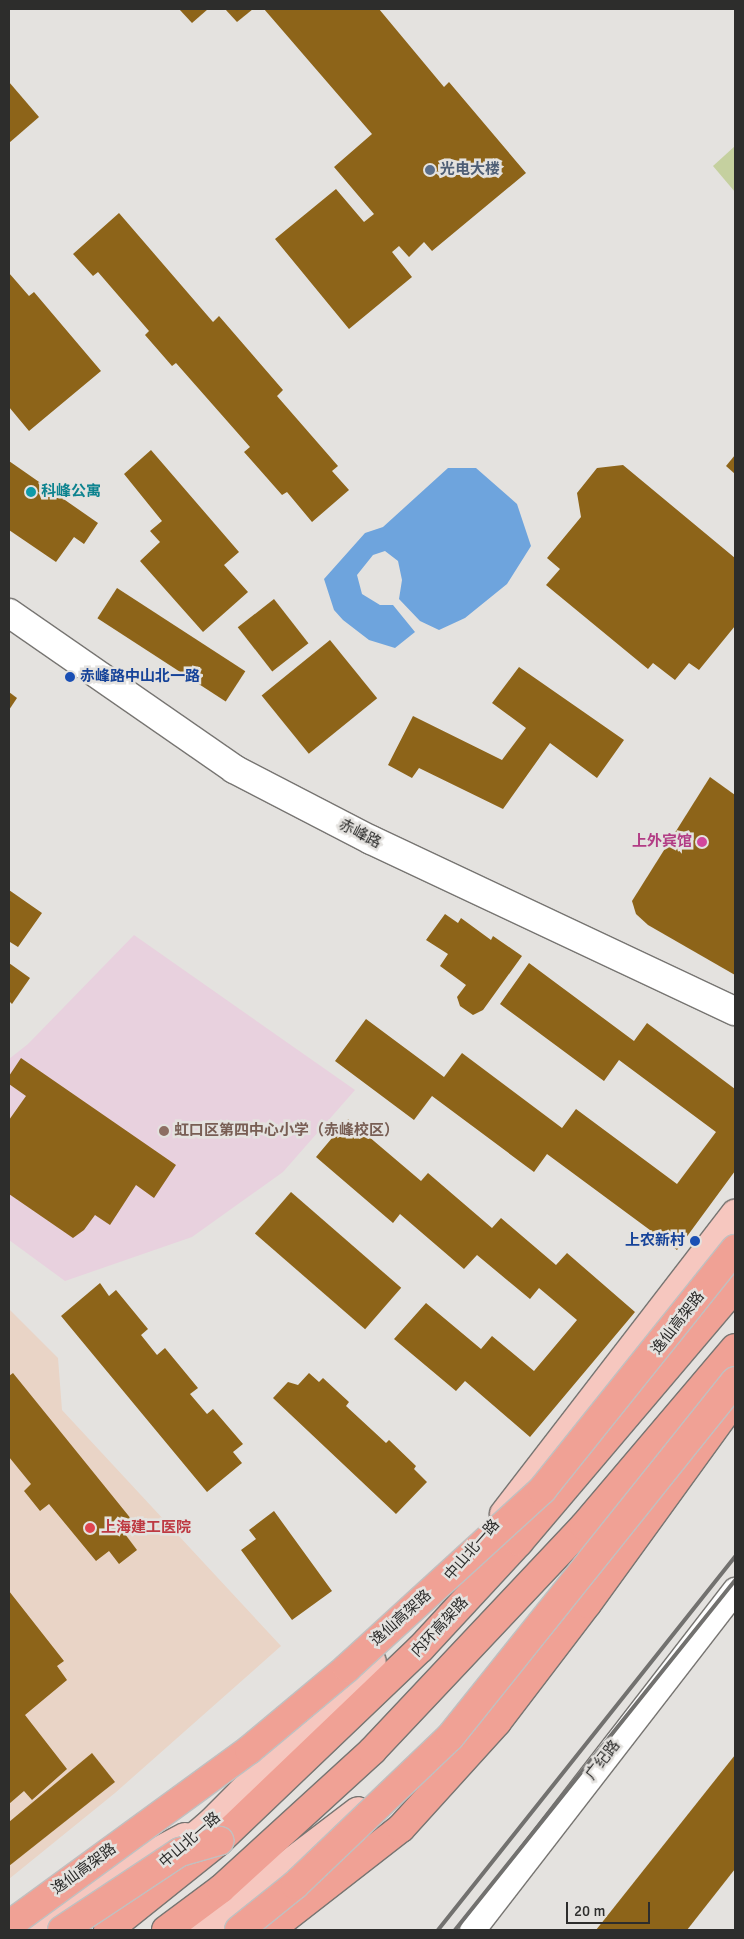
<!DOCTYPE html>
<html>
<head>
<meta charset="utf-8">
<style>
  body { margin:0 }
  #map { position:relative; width:744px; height:1939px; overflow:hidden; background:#e4e2df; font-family:Signika,"Noto Sans SC",sans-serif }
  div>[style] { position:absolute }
  .education>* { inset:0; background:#e8d1de }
  .medical>* { inset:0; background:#e9d4c6 }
  .green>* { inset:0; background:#c5d09f }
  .water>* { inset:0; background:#6ea4dd }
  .building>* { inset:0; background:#8d6419; transform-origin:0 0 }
  .roads { filter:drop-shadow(1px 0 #777572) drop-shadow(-1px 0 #777572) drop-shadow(0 1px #777572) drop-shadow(0 -1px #777572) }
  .street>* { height:25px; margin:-12.5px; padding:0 12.5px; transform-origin:12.5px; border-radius:12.5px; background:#fff }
  .secondary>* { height:28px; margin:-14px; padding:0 14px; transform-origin:14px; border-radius:14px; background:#fff }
  .primary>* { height:28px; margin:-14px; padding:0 14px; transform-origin:14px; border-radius:14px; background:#f6c7bf }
  .highway>* { height:28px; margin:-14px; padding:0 14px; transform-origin:14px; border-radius:14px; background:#f0a195 }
  .rail>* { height:4px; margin:-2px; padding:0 2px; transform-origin:2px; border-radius:2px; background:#72716f }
  .bridges { filter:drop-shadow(1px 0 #c0c0c0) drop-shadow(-1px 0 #c0c0c0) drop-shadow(0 1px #c0c0c0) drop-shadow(0 -1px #c0c0c0) }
  .highway-bridge>* { height:28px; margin:-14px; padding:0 14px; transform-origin:14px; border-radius:14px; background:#f0a195 }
  .dots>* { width:14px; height:14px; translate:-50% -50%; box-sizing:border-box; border:2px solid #e4e2df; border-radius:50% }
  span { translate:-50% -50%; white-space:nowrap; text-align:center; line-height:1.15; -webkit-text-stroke:5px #e4e2df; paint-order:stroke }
  .service-label { font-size:15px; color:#4e5e75; font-weight:700 }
  .left { translate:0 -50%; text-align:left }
  .culture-label { font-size:15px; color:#0d838f; font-weight:700 }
  .transit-label { font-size:15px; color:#164399; font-weight:700 }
  .right { translate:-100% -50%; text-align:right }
  .street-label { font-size:15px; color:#2d2d2c }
  .hotel-label { font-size:15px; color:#b23c85; font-weight:700 }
  .education-label { font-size:15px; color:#785e54; font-weight:700 }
  .health-label { font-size:15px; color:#be3a42; font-weight:700 }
  .frame { position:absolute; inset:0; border:10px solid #2d2d2c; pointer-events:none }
  .scale { position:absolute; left:566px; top:1902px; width:84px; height:22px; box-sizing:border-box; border:2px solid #2d2d2c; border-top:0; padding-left:6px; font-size:15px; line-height:18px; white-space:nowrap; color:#2d2d2c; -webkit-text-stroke:4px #e4e2df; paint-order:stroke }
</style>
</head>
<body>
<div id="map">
  <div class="education">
    <div style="clip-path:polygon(134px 935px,355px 1090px,283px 1172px,192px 1237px,65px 1281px,9px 1240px,9px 1059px,28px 1044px)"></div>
  </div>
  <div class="medical">
    <div style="clip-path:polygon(9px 1309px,58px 1358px,62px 1410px,281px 1646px,115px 1793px,9px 1879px)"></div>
  </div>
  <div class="green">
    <div style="clip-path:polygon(735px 146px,735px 192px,713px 166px)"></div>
  </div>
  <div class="water">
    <div style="clip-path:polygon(448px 468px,476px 468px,517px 504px,531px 546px,507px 584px,465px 618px,439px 630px,420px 621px,399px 599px,402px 580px,398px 561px,385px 551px,373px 555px,357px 575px,362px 594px,380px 605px,393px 605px,415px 632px,395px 648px,369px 640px,343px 620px,334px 610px,324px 579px,365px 533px,383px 527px)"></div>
  </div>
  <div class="building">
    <div style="clip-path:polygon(179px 9px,208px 9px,192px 23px)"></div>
    <div style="clip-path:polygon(225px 9px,253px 9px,237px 22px)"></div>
    <div style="clip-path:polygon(264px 9px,379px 9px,444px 87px,449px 82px,526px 173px,432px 251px,424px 242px,409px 257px,399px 246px,392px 252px,412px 277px,349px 329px,275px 239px,336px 189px,364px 222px,374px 214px,334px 167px,372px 134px)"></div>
    <div style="clip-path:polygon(9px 82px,39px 117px,9px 143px)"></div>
    <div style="clip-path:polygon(119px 213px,213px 322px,219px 316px,283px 390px,277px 396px,338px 466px,332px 471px,349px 490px,312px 522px,287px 492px,282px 495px,244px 452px,250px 447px,176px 363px,172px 366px,145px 335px,149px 331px,98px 272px,93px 276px,73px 254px)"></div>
    <div style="clip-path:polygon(9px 273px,29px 296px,34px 292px,101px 371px,29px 431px,9px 407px)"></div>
    <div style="clip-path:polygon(151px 450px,239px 552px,224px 565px,248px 592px,203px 632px,140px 561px,160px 542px,150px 531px,162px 521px,124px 474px)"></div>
    <div style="clip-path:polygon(735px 455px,735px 474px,726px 466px)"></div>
    <div style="clip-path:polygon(9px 461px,98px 523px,84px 544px,74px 537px,56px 562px,9px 530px)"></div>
    <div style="clip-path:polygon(623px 465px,735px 558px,735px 626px,699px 670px,689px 663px,675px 680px,653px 663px,648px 669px,546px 585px,560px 569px,547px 558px,581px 517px,577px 493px,597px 468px)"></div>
    <div style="left:117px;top:588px;width:153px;height:36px;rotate:33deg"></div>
    <div style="left:274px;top:599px;width:56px;height:46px;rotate:52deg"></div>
    <div style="left:330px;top:640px;width:75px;height:88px;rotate:51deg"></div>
    <div style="clip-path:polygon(519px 667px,624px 740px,597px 778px,550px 743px,503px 809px,419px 768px,412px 778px,388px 765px,413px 716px,502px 760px,526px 728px,492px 703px)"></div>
    <div style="clip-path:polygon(9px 692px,17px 698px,9px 710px)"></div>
    <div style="clip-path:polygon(710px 777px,735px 795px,735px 975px,648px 925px,636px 914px,632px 901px)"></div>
    <div style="clip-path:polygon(9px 890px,42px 913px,18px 947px,10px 942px,9px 944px)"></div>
    <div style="clip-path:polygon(445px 914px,458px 923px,461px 918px,491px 940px,493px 936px,522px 956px,483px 1010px,473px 1015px,460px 1006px,457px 997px,466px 985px,440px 966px,448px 954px,426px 940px)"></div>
    <div style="clip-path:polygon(9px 963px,30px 978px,12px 1004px,9px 1001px)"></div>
    <div style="clip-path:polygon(529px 963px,634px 1041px,647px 1023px,735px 1089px,735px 1171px,677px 1250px,547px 1154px,534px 1172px,432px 1096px,414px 1120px,335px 1061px,366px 1019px,444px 1077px,462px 1053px,562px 1128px,576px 1109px,677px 1184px,716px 1132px,619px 1060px,604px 1081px,500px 1004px)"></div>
    <div style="clip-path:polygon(21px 1058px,176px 1165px,154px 1198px,136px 1185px,110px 1225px,95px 1215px,84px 1230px,73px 1238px,9px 1194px,9px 1120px,26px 1096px,9px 1084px,9px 1076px)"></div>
    <div style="clip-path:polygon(348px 1119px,421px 1181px,428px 1173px,492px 1228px,501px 1218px,556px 1265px,567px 1253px,635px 1312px,530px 1437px,465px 1381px,456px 1391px,394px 1339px,426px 1303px,481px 1349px,492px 1336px,534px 1371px,577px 1320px,539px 1288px,530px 1299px,477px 1255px,464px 1269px,400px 1214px,393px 1223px,316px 1157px)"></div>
    <div style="left:291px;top:1192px;width:146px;height:55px;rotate:41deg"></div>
    <div style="clip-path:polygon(100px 1283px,109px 1296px,116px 1290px,148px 1329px,141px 1335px,157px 1355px,165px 1348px,198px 1388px,190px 1394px,207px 1414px,213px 1409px,243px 1444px,233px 1452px,242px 1463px,207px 1492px,61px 1316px)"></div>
    <div style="clip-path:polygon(13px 1373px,136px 1525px,125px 1534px,137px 1550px,119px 1564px,109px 1551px,96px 1561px,49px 1504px,40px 1511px,24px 1491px,31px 1484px,9px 1457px,9px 1376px)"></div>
    <div style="clip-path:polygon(309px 1373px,319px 1382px,323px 1378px,349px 1402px,346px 1406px,386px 1443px,389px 1440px,416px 1466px,414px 1469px,427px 1482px,396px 1514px,273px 1398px,288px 1382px,298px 1385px)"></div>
    <div style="clip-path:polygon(274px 1511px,332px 1591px,292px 1620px,241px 1550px,256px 1539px,249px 1530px)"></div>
    <div style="clip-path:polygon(9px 1591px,64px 1661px,57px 1666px,67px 1680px,25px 1715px,67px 1769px,32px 1800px,24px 1791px,9px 1804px)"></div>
    <div style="clip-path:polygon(92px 1753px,115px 1782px,9px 1866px,9px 1822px)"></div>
    <div style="clip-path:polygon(735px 1755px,735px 1869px,687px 1930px,596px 1930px)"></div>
  </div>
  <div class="roads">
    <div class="street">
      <div style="left:472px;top:1930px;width:430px;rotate:-52.3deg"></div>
    </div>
    <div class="secondary">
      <div style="left:9px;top:613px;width:274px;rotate:34.7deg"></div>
      <div style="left:234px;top:769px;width:154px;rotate:27.4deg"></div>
      <div style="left:371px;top:840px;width:402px;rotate:25.2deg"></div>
    </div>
    <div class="primary">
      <div style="left:504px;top:1514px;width:379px;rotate:-52.4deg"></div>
      <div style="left:172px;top:1856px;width:51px;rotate:-40.2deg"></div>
      <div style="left:211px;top:1823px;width:228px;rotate:-45.2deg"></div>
      <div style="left:38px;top:1930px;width:97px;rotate:-35.8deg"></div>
      <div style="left:117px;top:1873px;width:77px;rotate:-27.9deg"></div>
      <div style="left:202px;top:1930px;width:196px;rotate:-37.3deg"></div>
    </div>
    <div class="highway">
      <div style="left:108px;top:1930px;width:142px;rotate:-38.7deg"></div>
      <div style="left:219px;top:1841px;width:279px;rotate:-43.7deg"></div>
      <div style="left:421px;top:1648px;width:144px;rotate:-47.2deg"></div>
      <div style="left:519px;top:1542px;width:334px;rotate:-49.7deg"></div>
      <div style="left:166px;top:1930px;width:69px;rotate:-36.7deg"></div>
      <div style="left:221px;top:1889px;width:205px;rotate:-42.4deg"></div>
      <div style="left:372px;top:1751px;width:309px;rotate:-46.7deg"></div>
      <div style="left:584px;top:1526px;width:233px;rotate:-49.7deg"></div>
      <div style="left:270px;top:1930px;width:166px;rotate:-37.9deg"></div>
      <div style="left:401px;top:1828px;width:143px;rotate:-47.8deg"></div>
      <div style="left:497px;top:1722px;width:148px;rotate:-52.7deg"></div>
      <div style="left:587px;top:1604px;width:251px;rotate:-54.1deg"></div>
    </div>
  </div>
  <div class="rail">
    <div style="left:438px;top:1930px;width:478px;rotate:-51.5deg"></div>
    <div style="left:455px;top:1930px;width:448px;rotate:-51.3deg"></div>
  </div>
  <div class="bridges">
    <div class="highway-bridge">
      <div style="left:9px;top:1925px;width:297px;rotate:-36.1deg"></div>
      <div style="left:249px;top:1750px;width:128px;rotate:-39.9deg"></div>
      <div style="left:347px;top:1668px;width:264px;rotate:-42.4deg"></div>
      <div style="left:542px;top:1490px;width:309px;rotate:-51.3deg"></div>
      <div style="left:62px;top:1930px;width:141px;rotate:-33.5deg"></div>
      <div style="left:180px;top:1852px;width:41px;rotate:-15.8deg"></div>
      <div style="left:239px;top:1930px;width:72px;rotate:-38.8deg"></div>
      <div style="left:295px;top:1885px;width:214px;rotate:-43.7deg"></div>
      <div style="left:450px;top:1737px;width:456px;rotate:-51.3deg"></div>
    </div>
  </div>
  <div class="dots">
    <div style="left:430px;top:170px;background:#5c6f8a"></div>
    <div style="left:31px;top:492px;background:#0f9aa8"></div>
    <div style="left:70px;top:677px;background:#1a4fb4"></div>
    <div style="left:702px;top:842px;background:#d1479c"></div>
    <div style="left:164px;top:1131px;background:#8d6e63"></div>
    <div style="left:695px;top:1241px;background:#1a4fb4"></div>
    <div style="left:90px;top:1528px;background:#e0444e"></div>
  </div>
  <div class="service-label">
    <span class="left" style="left:440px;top:170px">光电大楼</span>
  </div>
  <div class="culture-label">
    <span class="left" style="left:41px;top:492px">科峰公寓</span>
  </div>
  <div class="transit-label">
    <span class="left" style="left:80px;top:677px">赤峰路中山北一路</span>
    <span class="right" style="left:685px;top:1241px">上农新村</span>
  </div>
  <div class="street-label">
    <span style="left:360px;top:834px;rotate:27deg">赤峰路</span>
    <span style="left:678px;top:1323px;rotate:-52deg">逸仙高架路</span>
    <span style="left:472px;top:1550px;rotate:-49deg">中山北一路</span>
    <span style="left:401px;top:1618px;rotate:-42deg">逸仙高架路</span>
    <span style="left:440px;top:1627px;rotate:-47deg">内环高架路</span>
    <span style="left:603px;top:1760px;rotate:-52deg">广纪路</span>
    <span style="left:190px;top:1840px;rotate:-41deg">中山北一路</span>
    <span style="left:84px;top:1869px;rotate:-36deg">逸仙高架路</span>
  </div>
  <div class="hotel-label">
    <span class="right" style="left:692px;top:842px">上外宾馆</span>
  </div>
  <div class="education-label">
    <span class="left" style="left:174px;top:1131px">虹口区第四中心小学（赤峰校区）</span>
  </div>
  <div class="health-label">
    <span class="left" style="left:101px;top:1528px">上海建工医院</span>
  </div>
  <div class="frame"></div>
  <div class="scale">20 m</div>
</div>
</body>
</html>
